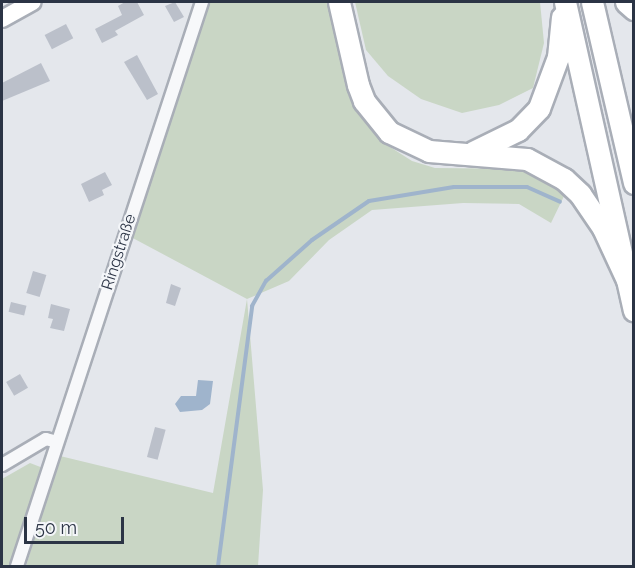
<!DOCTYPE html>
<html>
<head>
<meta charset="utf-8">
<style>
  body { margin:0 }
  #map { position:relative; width:635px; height:568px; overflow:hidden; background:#e4e7ec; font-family:Raleway,sans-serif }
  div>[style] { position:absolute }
  .green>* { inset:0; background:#c9d6c5 }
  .water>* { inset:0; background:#9fb4cc }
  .stream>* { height:4px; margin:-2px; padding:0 2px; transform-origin:2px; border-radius:2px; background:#9fb4cc }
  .building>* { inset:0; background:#bbc0ca; transform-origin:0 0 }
  .roads { filter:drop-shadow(2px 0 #a9aeb7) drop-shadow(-2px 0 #a9aeb7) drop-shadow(0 2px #a9aeb7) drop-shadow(0 -2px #a9aeb7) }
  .minor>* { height:12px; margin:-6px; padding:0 6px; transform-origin:6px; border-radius:6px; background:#f7f8fa }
  .secondary>* { height:16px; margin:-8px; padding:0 8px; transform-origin:8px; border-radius:8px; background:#fff }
  .motorway>* { height:21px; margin:-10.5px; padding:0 10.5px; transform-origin:10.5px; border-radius:10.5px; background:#fff }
  span { translate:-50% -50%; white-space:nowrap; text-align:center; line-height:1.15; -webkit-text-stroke:4.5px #f4f6f9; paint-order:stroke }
  .street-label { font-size:16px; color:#2b3445 }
  .frame { position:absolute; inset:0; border:3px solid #2b3445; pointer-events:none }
  .scale { position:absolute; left:24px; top:517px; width:100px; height:27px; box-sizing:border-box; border:3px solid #2b3445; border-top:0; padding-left:8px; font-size:18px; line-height:21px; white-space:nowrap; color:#2b3445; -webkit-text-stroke:4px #f4f6f9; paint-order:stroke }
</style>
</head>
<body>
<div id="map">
  <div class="green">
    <div style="clip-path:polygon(209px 2px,328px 2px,350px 92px,369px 126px,387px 145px,412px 161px,435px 168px,531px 169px,567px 190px,551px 223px,519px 204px,463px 203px,372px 210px,329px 240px,289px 281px,247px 299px,263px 490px,258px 566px,26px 566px,60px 456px,213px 493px,247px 299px,129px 236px)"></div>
    <div style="clip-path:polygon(355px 2px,540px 2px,544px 43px,533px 88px,499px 105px,462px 113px,421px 99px,388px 76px,366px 50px)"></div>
    <div style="clip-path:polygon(30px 463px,43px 468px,10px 566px,2px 566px,2px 479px)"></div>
  </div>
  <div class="water">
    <div style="clip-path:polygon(198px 380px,213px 381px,210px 404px,202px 410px,180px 412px,175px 404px,181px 396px,196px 396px)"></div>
  </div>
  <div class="stream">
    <div style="left:218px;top:566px;width:262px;rotate:-82.5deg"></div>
    <div style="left:252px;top:306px;width:29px;rotate:-61deg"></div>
    <div style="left:266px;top:281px;width:62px;rotate:-41.7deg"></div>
    <div style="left:312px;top:240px;width:69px;rotate:-34.4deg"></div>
    <div style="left:369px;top:201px;width:86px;rotate:-9.4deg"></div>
    <div style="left:454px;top:187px;width:73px"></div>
    <div style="left:527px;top:187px;width:36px;rotate:24deg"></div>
  </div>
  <div class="building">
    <div style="clip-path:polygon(125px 2px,137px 2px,144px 15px,115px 31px,118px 35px,102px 43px,95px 29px,122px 15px,118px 6px)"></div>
    <div style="clip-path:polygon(175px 2px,184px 17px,174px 22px,165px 6px)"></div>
    <div style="left:66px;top:24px;width:16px;height:24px;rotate:63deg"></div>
    <div style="clip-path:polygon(137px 55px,158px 94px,147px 100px,124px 62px)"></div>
    <div style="clip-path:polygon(41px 63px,50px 81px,2px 101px,2px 83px)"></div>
    <div style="clip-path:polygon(105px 172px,112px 185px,102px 190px,104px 195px,89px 202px,81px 184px)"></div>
    <div style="left:33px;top:271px;width:14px;height:23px;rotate:17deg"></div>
    <div style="clip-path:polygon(171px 284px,181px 288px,175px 306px,166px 303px)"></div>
    <div style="left:11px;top:302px;width:16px;height:10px;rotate:14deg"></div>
    <div style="clip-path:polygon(51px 304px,70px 309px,64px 331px,50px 328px,53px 319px,48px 318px)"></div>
    <div style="left:20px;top:374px;width:16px;height:16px;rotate:60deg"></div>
    <div style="left:155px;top:427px;width:11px;height:31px;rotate:15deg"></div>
  </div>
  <div class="roads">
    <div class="minor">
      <div style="left:2px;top:465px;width:51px;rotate:-30.6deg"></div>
      <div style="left:46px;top:439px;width:11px;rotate:15deg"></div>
      <div style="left:17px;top:566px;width:594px;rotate:-71.84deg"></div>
    </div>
    <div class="secondary">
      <div style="left:2px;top:19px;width:35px;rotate:-29deg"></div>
    </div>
    <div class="motorway">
      <div style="left:339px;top:2px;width:85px;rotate:77.1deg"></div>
      <div style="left:358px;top:85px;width:17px;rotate:69deg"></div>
      <div style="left:364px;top:101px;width:40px;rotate:51deg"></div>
      <div style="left:389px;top:132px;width:44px;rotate:25.4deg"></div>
      <div style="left:429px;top:151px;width:98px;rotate:4.7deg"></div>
      <div style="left:527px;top:159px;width:42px;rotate:28.4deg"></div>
      <div style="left:564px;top:179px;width:22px;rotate:43deg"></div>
      <div style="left:580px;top:194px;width:41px;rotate:55.9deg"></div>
      <div style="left:603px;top:228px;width:60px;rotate:65.2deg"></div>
      <div style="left:565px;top:2px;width:316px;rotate:77.4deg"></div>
      <div style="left:592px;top:2px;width:186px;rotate:76.9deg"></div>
      <div style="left:626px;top:2px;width:11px;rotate:41deg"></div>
      <div style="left:473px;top:152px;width:50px;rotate:-26.1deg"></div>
      <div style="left:518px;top:130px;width:30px;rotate:-46deg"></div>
      <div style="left:539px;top:108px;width:54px;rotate:-69.6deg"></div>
      <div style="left:558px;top:57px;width:40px;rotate:-84.3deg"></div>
    </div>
  </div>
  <div class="street-label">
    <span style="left:119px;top:252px;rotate:-72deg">Ringstraße</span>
  </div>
  <div class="frame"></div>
  <div class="scale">50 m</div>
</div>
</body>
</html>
